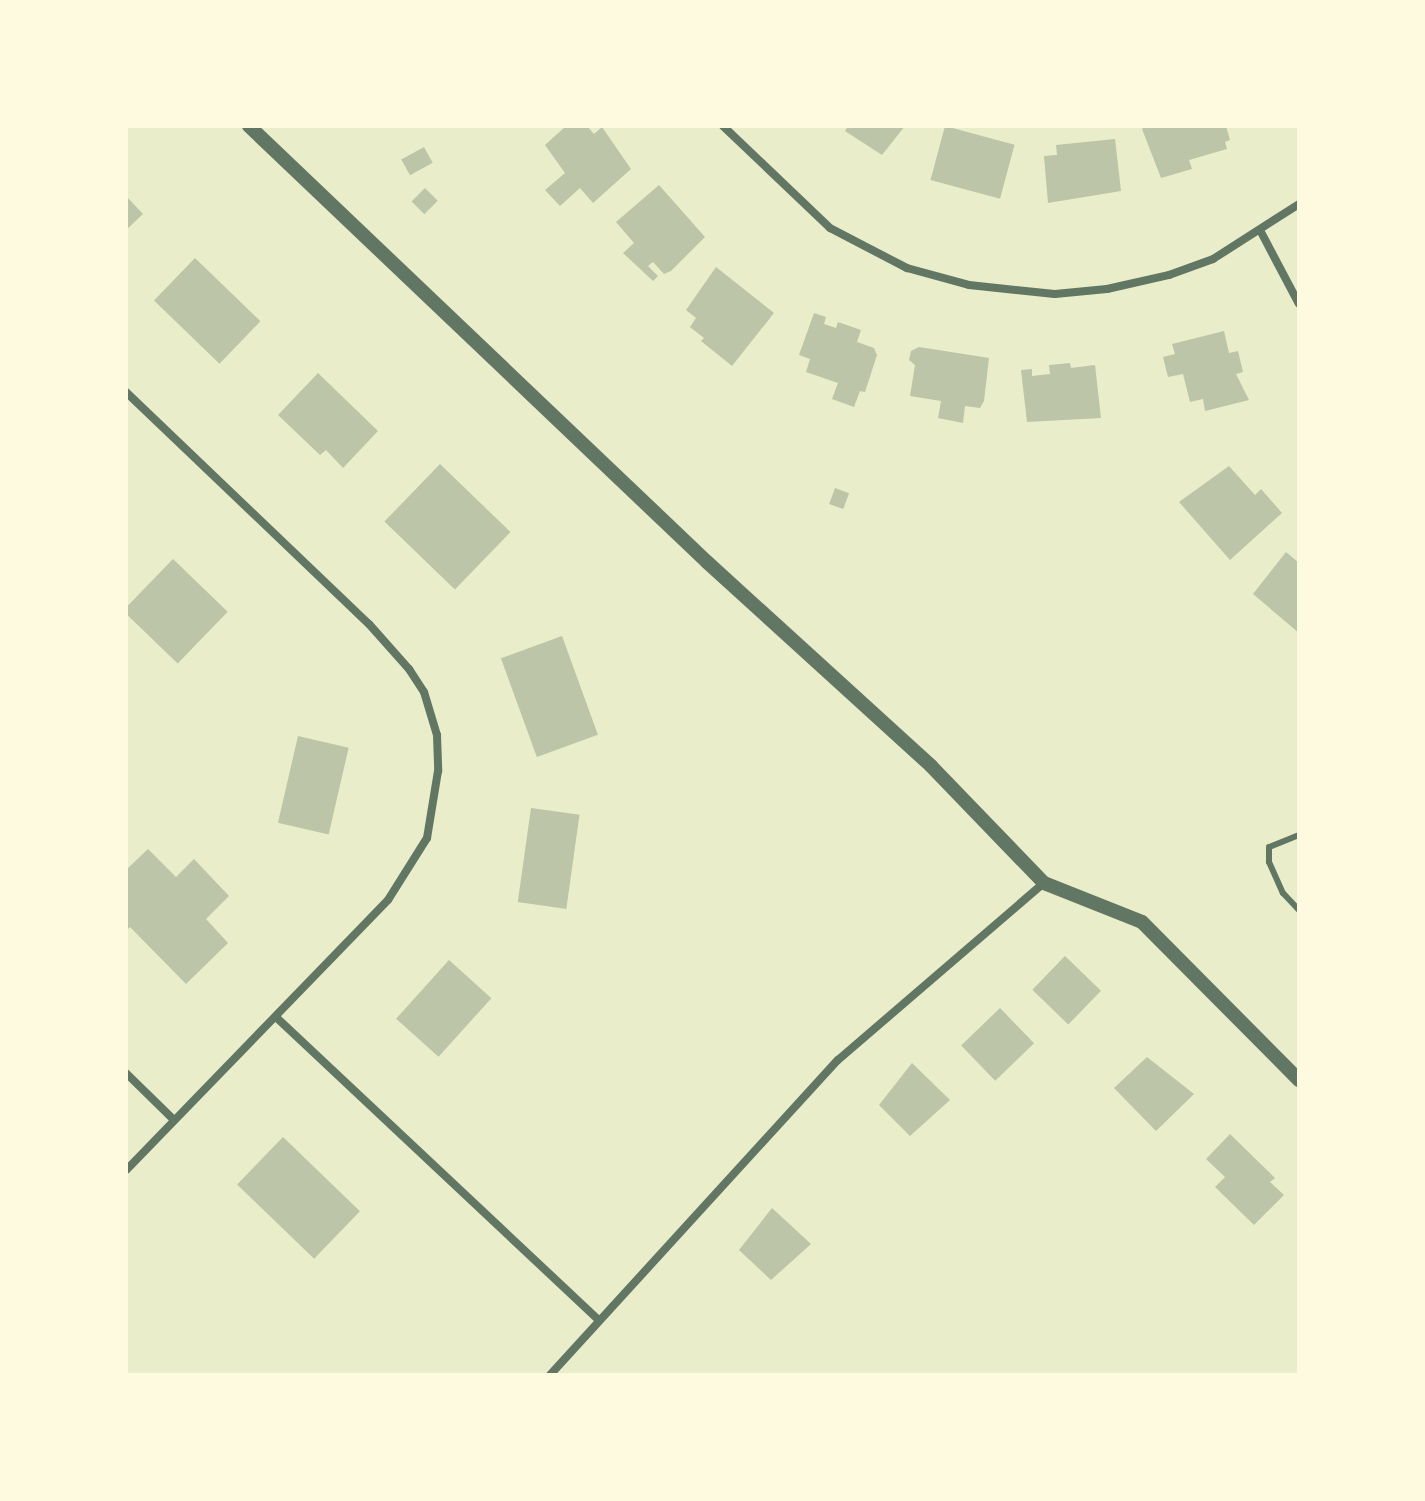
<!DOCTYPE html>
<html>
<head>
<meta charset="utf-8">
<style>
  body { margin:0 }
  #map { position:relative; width:1425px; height:1501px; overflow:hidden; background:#e9edc9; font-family:Ubuntu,sans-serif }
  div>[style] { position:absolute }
  .building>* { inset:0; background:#bcc5a7; transform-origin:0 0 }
  .service>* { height:6px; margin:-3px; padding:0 3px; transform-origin:3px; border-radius:3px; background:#617663 }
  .minor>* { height:8px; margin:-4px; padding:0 4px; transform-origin:4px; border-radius:4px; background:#617663 }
  .tertiary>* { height:14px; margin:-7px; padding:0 7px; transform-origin:7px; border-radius:7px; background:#617663 }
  span { translate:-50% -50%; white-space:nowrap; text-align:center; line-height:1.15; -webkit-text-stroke:6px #fefae0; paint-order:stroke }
  .frame { position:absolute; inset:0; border:128px solid #fefae0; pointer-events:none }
</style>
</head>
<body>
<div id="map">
  <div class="building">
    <div style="clip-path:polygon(566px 126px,587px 126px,594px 134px,602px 127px,631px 169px,593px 203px,580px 188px,560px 206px,545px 190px,565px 173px,545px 145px)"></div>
    <div style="clip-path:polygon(848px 126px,905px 126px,882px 155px,845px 131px)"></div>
    <div style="left:945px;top:126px;width:72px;height:56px;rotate:15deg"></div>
    <div style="clip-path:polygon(1146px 126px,1226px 126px,1230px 140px,1225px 142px,1227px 149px,1189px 160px,1192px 169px,1161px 178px,1142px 129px)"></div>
    <div style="clip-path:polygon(1115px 139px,1121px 191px,1048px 203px,1044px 156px,1057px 155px,1056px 145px)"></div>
    <div style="left:424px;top:147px;width:18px;height:26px;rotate:61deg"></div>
    <div style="clip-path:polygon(659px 185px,705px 237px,671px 271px,664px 274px,653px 262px,648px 266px,658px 276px,653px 281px,623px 253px,634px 243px,616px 222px)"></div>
    <div style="left:425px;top:188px;width:18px;height:19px;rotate:45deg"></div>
    <div style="clip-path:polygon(126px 196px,143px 214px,126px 230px)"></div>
    <div style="left:195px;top:258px;width:91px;height:59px;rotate:44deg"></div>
    <div style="clip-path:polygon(716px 267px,774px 313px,732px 366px,701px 341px,704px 338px,690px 327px,696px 318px,686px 310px)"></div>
    <div style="clip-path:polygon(814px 313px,826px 317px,824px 324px,836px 328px,838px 322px,861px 330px,857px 342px,874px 348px,877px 355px,865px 392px,860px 391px,854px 407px,832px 399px,838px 383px,806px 372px,810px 359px,799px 355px)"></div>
    <div style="clip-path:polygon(1224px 331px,1229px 353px,1238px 351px,1243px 372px,1236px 374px,1249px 400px,1205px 411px,1203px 399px,1190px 402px,1183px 374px,1168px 377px,1163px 357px,1175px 354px,1172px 344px)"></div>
    <div style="clip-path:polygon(919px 347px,989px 358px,984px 401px,980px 408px,965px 406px,963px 423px,938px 418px,941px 401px,910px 396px,915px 365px,909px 360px,911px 351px)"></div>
    <div style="clip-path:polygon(1070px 363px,1071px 368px,1095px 365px,1101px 418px,1027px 422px,1021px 370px,1032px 369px,1032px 376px,1050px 374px,1049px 365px)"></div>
    <div style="clip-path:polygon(318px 373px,378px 431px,343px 468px,326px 450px,320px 455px,278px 415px)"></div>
    <div style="left:440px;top:464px;width:98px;height:80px;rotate:44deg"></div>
    <div style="clip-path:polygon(1229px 466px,1255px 495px,1261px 489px,1282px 513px,1230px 560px,1179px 502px)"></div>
    <div style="left:835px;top:488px;width:15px;height:17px;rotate:20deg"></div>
    <div style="clip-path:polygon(1286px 552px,1299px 563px,1299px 633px,1253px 594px)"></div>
    <div style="left:173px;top:559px;width:76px;height:72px;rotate:44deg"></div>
    <div style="left:562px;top:636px;width:105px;height:65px;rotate:70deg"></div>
    <div style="left:298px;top:736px;width:52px;height:89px;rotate:13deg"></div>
    <div style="left:531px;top:808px;width:49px;height:95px;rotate:8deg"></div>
    <div style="clip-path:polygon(148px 849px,176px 877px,194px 859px,229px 896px,206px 919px,228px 943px,186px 984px,130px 927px,126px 931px,126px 870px)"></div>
    <div style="left:1065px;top:956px;width:50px;height:47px;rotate:44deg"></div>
    <div style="left:449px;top:960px;width:57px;height:79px;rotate:42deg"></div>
    <div style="left:1000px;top:1008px;width:49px;height:54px;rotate:46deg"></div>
    <div style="clip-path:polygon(1147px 1057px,1194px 1094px,1156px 1131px,1114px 1088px)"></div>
    <div style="clip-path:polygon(912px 1063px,950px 1100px,910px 1136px,879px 1105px)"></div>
    <div style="clip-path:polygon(1230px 1134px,1275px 1178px,1270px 1182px,1284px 1195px,1254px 1225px,1215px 1187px,1225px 1177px,1206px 1159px)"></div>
    <div style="left:283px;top:1137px;width:107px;height:66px;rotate:44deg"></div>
    <div style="clip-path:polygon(772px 1208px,811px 1244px,771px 1280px,739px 1250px)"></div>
  </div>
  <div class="service">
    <div style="left:1299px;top:835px;width:32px;rotate:158deg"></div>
    <div style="left:1269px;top:847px;width:15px;rotate:90deg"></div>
    <div style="left:1269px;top:862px;width:34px;rotate:66deg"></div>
    <div style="left:1283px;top:893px;width:23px;rotate:47deg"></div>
  </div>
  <div class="minor">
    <div style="left:723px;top:126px;width:148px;rotate:43.6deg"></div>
    <div style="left:830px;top:228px;width:87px;rotate:27.5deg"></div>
    <div style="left:907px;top:268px;width:64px;rotate:15.3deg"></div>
    <div style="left:969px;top:285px;width:86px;rotate:6deg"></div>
    <div style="left:1055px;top:294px;width:52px;rotate:-5.5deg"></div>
    <div style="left:1107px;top:289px;width:64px;rotate:-12.7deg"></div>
    <div style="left:1169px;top:275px;width:47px;rotate:-20deg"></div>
    <div style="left:1213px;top:259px;width:102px;rotate:-32.6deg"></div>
    <div style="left:1261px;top:232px;width:81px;rotate:62.2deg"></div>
    <div style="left:126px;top:392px;width:336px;rotate:43.7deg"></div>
    <div style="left:369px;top:624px;width:60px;rotate:48.4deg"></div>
    <div style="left:409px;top:669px;width:27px;rotate:57deg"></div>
    <div style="left:424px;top:692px;width:45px;rotate:73.2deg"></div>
    <div style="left:437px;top:735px;width:36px;rotate:88deg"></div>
    <div style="left:438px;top:771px;width:68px;rotate:99.3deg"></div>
    <div style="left:427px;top:838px;width:73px;rotate:122.2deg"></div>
    <div style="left:388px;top:900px;width:376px;rotate:134.1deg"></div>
    <div style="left:277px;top:1018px;width:441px;rotate:43.2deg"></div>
    <div style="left:126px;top:1073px;width:67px;rotate:44.4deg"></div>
    <div style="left:550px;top:1375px;width:427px;rotate:-47.6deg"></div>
    <div style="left:838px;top:1060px;width:272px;rotate:-40.7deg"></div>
  </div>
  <div class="tertiary">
    <div style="left:249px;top:126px;width:632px;rotate:43.59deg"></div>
    <div style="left:707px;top:562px;width:303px;rotate:42.3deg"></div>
    <div style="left:931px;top:766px;width:163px;rotate:46deg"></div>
    <div style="left:1044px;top:883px;width:105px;rotate:21.7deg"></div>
    <div style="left:1142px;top:922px;width:223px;rotate:45.2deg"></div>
  </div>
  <div class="frame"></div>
</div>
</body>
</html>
